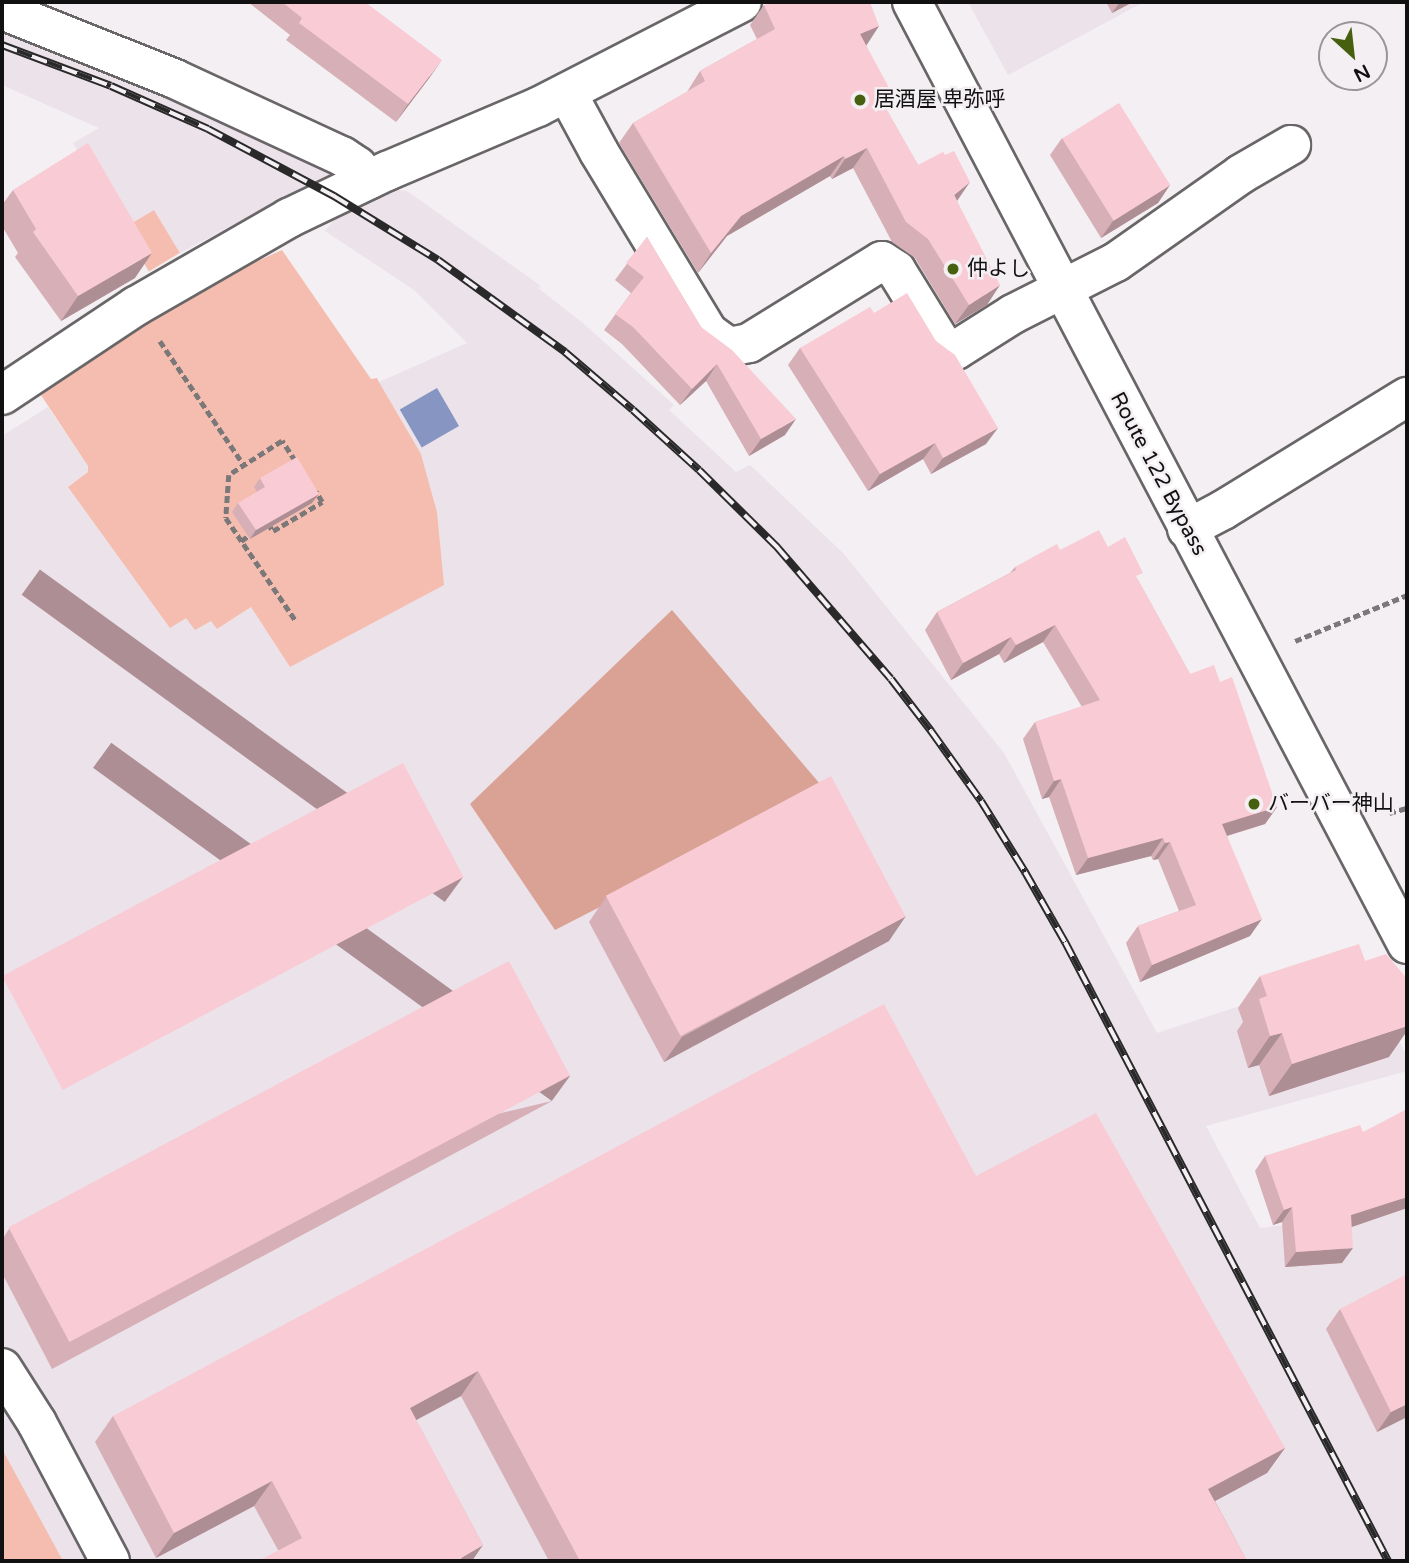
<!DOCTYPE html>
<html>
<head>
<meta charset="utf-8">
<style>
  body { margin:0 }
  #map { position:relative; width:1409px; height:1563px; overflow:hidden; background:#f3eff2; font-family:"Varela Round","Noto Sans JP",sans-serif }
  div>[style] { position:absolute }
  .built>* { inset:0; background:#ece2ea }
  .green>* { inset:0; background:#f5bdaf; transform-origin:0 0 }
  .forest>* { inset:0; background:#d9a295 }
  .water>* { inset:0; background:#8795c2; transform-origin:0 0 }
  .path>* { height:4.5px; margin-top:-2.25px; transform-origin:0; background:repeating-linear-gradient(90deg,#7b787a 0 7px,transparent 0 10.5px) }
  .roads { filter:drop-shadow(2px 0 #696668) drop-shadow(-2px 0 #696668) drop-shadow(0 2px #696668) drop-shadow(0 -2px #696668) }
  .minor>* { height:38px; margin:-19px; padding:0 19px; transform-origin:19px; border-radius:19px; background:#fff }
  .rail>* { height:8px; margin-top:-4px; transform-origin:0; background:repeating-linear-gradient(90deg,#f3eff2 0 16px,#2a292a 0 32px); box-sizing:border-box; border-block:2px solid #2a292a }
  .wall>* { inset:0; background:#d6afb7 }
  .shaded-wall>* { inset:0; background:#ae8e95; transform-origin:0 0 }
  .building>* { inset:0; background:#f9cbd5; transform-origin:0 0 }
  .dots>* { width:19px; height:19px; translate:-50% -50%; box-sizing:border-box; border:4px solid #f3eff2; border-radius:50% }
  span { translate:-50% -50%; white-space:nowrap; text-align:center; line-height:1.15; -webkit-text-stroke:5px #f3eff2; paint-order:stroke }
  .poi-label { font-size:21px; color:#121112 }
  .left { translate:0 -50%; text-align:left }
  .street-label { font-size:21px; color:#121112 }
  .frame { position:absolute; inset:0; border:4px solid #121112; pointer-events:none }
  .north { position:absolute; left:1318px; top:21px; width:70px; height:70px; box-sizing:border-box; background:#f3eff2; border:2px solid #999698; border-radius:50%; rotate:153deg; font-size:19px; font-weight:700; line-height:28px; text-align:center; color:#121112 }
  .north::after { content:''; display:block; margin:auto; width:24px; height:32px; background:#46600f; clip-path:polygon(50% 0,100% 100%,50% 72%,0 100%) }
</style>
</head>
<body>
<div id="map">
  <div class="built">
    <div style="clip-path:polygon(968px 2px,1144px 2px,1008px 75px)"></div>
    <div style="clip-path:polygon(2px 25px,89px 56px,336px 174px,268px 206px,180px 253px,154px 210px,124px 229px,73px 143px,99px 128px,2px 85px)"></div>
    <div style="clip-path:polygon(391px 189px,407px 191px,541px 286px,538px 288px,584px 324px,674px 405px,669px 410px,736px 472px,750px 465px,844px 554px,1004px 753px,1157px 1033px,1360px 967px,1407px 1056px,1407px 1071px,1206px 1126px,1260px 1228px,1407px 1209px,1407px 1561px,2px 1561px,2px 436px,48px 407px,88px 466px,89px 472px,69px 486px,186px 618px,212px 621px,217px 629px,251px 607px,437px 512px,421px 454px,379px 382px,467px 343px,414px 290px,325px 231px,334px 220px)"></div>
  </div>
  <div class="green">
    <div style="left:154px;top:210px;width:50px;height:36px;rotate:59deg"></div>
    <div style="clip-path:polygon(282px 250px,371px 379px,377px 378px,379px 382px,421px 454px,437px 512px,444px 585px,290px 667px,251px 607px,217px 629px,211px 621px,195px 630px,186px 618px,170px 628px,68px 487px,88px 472px,88px 466px,39px 392px,132px 328px,225px 276px)"></div>
    <div style="clip-path:polygon(2px 1449px,63px 1561px,2px 1561px)"></div>
  </div>
  <div class="forest">
    <div style="clip-path:polygon(672px 610px,826px 791px,555px 930px,470px 804px)"></div>
  </div>
  <div class="water">
    <div style="left:437px;top:388px;width:44px;height:43px;rotate:60deg"></div>
  </div>
  <div class="path">
    <div style="left:160px;top:341px;width:150px;rotate:55.9deg"></div>
    <div style="left:295px;top:461px;width:24px;rotate:-123deg"></div>
    <div style="left:282px;top:441px;width:63px;rotate:147.3deg"></div>
    <div style="left:229px;top:475px;width:43px;rotate:94deg"></div>
    <div style="left:226px;top:518px;width:125px;rotate:55.8deg"></div>
    <div style="left:268px;top:523px;width:9px;rotate:58deg"></div>
    <div style="left:273px;top:531px;width:57px;rotate:-30.6deg"></div>
    <div style="left:322px;top:502px;width:12px;rotate:-121deg"></div>
    <div style="left:241px;top:541px;width:14px;rotate:-36deg"></div>
    <div style="left:1295px;top:641px;width:121px;rotate:-22.3deg"></div>
    <div style="left:1389px;top:813px;width:19px;rotate:-16deg"></div>
  </div>
  <div class="roads">
    <div class="minor">
      <div style="left:912px;top:2px;width:1064px;rotate:62.28deg"></div>
      <div style="left:2px;top:10px;width:186px;rotate:21.7deg"></div>
      <div style="left:175px;top:79px;width:184px;rotate:24.8deg"></div>
      <div style="left:342px;top:156px;width:18px;rotate:34deg"></div>
      <div style="left:357px;top:166px;width:18px;rotate:49deg"></div>
      <div style="left:567px;top:93px;width:67px;rotate:61.5deg"></div>
      <div style="left:599px;top:152px;width:210px;rotate:58.8deg"></div>
      <div style="left:708px;top:332px;width:26px;rotate:36deg"></div>
      <div style="left:729px;top:347px;width:20px;rotate:-11deg"></div>
      <div style="left:749px;top:343px;width:156px;rotate:-31.7deg"></div>
      <div style="left:882px;top:261px;width:17px;rotate:33deg"></div>
      <div style="left:896px;top:270px;width:89px;rotate:58.3deg"></div>
      <div style="left:943px;top:346px;width:7px;rotate:45deg"></div>
      <div style="left:948px;top:351px;width:8px;rotate:-7deg"></div>
      <div style="left:956px;top:350px;width:67px;rotate:-32.3deg"></div>
      <div style="left:1013px;top:314px;width:115px;rotate:-26.8deg"></div>
      <div style="left:1116px;top:262px;width:153px;rotate:-35.1deg"></div>
      <div style="left:1241px;top:174px;width:58px;rotate:-30.1deg"></div>
      <div style="left:2px;top:395px;width:161px;rotate:-33.6deg"></div>
      <div style="left:136px;top:306px;width:177px;rotate:-29.9deg"></div>
      <div style="left:289px;top:218px;width:109px;rotate:-25.6deg"></div>
      <div style="left:387px;top:171px;width:164px;rotate:-23deg"></div>
      <div style="left:538px;top:107px;width:229px;rotate:-27.2deg"></div>
      <div style="left:1187px;top:529px;width:41px;rotate:-27.8deg"></div>
      <div style="left:1223px;top:510px;width:216px;rotate:-31.6deg"></div>
      <div style="left:2px;top:1368px;width:65px;rotate:57.5deg"></div>
      <div style="left:37px;top:1423px;width:156px;rotate:62.1deg"></div>
    </div>
  </div>
  <div class="rail">
    <div style="left:2px;top:45px;width:116px;rotate:20.6deg"></div>
    <div style="left:111px;top:86px;width:106px;rotate:23.9deg"></div>
    <div style="left:208px;top:129px;width:143px;rotate:28deg"></div>
    <div style="left:334px;top:196px;width:122px;rotate:31.6deg"></div>
    <div style="left:438px;top:260px;width:157px;rotate:35.9deg"></div>
    <div style="left:565px;top:352px;width:89px;rotate:40.5deg"></div>
    <div style="left:633px;top:410px;width:89px;rotate:42.3deg"></div>
    <div style="left:699px;top:470px;width:110px;rotate:44.6deg"></div>
    <div style="left:777px;top:547px;width:174px;rotate:49.2deg"></div>
    <div style="left:891px;top:679px;width:66px;rotate:52.4deg"></div>
    <div style="left:931px;top:731px;width:86px;rotate:54.5deg"></div>
    <div style="left:981px;top:801px;width:84px;rotate:58.2deg"></div>
    <div style="left:1025px;top:872px;width:81px;rotate:60.3deg"></div>
    <div style="left:1065px;top:942px;width:698px;rotate:62.44deg"></div>
  </div>
  <div class="wall">
    <div style="clip-path:polygon(248px 2px,364px 2px,430px 77px,396px 122px,286px 40px,290px 35px)"></div>
    <div style="clip-path:polygon(1106px 2px,1133px 2px,1112px 13px)"></div>
    <div style="clip-path:polygon(764px 5px,879px 26px,866px 45px,886px 109px,918px 165px,957px 201px,987px 305px,955px 324px,915px 258px,892px 242px,853px 168px,832px 179px,830px 176px,727px 236px,698px 273px,619px 143px,633px 123px,687px 92px,700px 71px,757px 39px,750px 25px)"></div>
    <div style="clip-path:polygon(1062px 138px,1170px 185px,1158px 203px,1101px 238px,1050px 155px)"></div>
    <div style="clip-path:polygon(13px 190px,135px 278px,61px 321px,15px 257px,18px 253px,2px 226px,2px 205px)"></div>
    <div style="clip-path:polygon(647px 237px,701px 327px,785px 435px,749px 456px,706px 381px,680px 405px,622px 344px,604px 330px,631px 293px,615px 280px)"></div>
    <div style="clip-path:polygon(874px 313px,936px 341px,986px 444px,931px 474px,923px 459px,868px 491px,788px 365px,800px 348px)"></div>
    <div style="clip-path:polygon(260px 478px,312px 503px,250px 539px,232px 512px,238px 503px,257px 492px,254px 487px)"></div>
    <div style="clip-path:polygon(1108px 547px,1138px 580px,1190px 674px,1220px 682px,1277px 807px,1265px 824px,1227px 836px,1250px 936px,1140px 982px,1126px 943px,1138px 926px,1179px 911px,1158px 859px,1153px 860px,1151px 856px,1076px 875px,1049px 797px,1042px 799px,1023px 739px,1035px 722px,1082px 707px,1043px 642px,1004px 663px,999px 654px,951px 680px,925px 630px,937px 612px,1010px 573px,1015px 567px,1060px 550px)"></div>
    <div style="clip-path:polygon(606px 897px,889px 941px,664px 1062px,589px 922px)"></div>
    <div style="clip-path:polygon(1260px 976px,1389px 1057px,1269px 1096px,1259px 1065px,1248px 1068px,1237px 1031px,1243px 1022px,1238px 1008px)"></div>
    <div style="clip-path:polygon(552px 1101px,52px 1369px,2px 1273px,2px 1240px,9px 1229px)"></div>
    <div style="clip-path:polygon(1363px 1132px,1407px 1208px,1351px 1227px,1342px 1263px,1285px 1267px,1282px 1222px,1273px 1225px,1255px 1171px,1265px 1156px)"></div>
    <div style="clip-path:polygon(976px 1176px,1285px 1448px,1267px 1473px,1215px 1501px,1247px 1561px,549px 1561px,461px 1396px,416px 1420px,483px 1545px,278px 1550px,254px 1506px,156px 1558px,95px 1442px,113px 1416px)"></div>
    <div style="clip-path:polygon(1340px 1309px,1407px 1417px,1377px 1432px,1326px 1329px)"></div>
  </div>
  <div class="shaded-wall">
    <div style="clip-path:polygon(1120px 2px,1133px 2px,1112px 13px)"></div>
    <div style="clip-path:polygon(879px 26px,866px 46px,860px 34px)"></div>
    <div style="clip-path:polygon(442px 60px,430px 77px,396px 122px,408px 104px)"></div>
    <div style="clip-path:polygon(894px 97px,880px 117px,883px 103px)"></div>
    <div style="clip-path:polygon(867px 148px,853px 168px,832px 179px,845px 159px)"></div>
    <div style="clip-path:polygon(844px 156px,830px 176px,727px 236px,698px 273px,711px 253px,741px 216px)"></div>
    <div style="clip-path:polygon(970px 182px,957px 201px,954px 195px)"></div>
    <div style="clip-path:polygon(1170px 185px,1158px 203px,1101px 238px,1113px 221px)"></div>
    <div style="clip-path:polygon(152px 253px,135px 278px,61px 321px,78px 296px)"></div>
    <div style="clip-path:polygon(1000px 285px,987px 305px,955px 324px,969px 305px)"></div>
    <div style="clip-path:polygon(717px 364px,706px 381px,680px 405px,692px 389px)"></div>
    <div style="clip-path:polygon(796px 419px,785px 435px,749px 456px,761px 439px)"></div>
    <div style="clip-path:polygon(998px 428px,986px 444px,931px 474px,943px 458px)"></div>
    <div style="clip-path:polygon(935px 443px,923px 459px,868px 491px,880px 474px)"></div>
    <div style="clip-path:polygon(319px 494px,312px 503px,250px 539px,256px 530px)"></div>
    <div style="clip-path:polygon(1055px 625px,1043px 642px,1004px 663px,1016px 645px)"></div>
    <div style="clip-path:polygon(1011px 637px,999px 654px,951px 680px,963px 663px)"></div>
    <div style="clip-path:polygon(1061px 779px,1049px 797px,1042px 799px,1054px 781px)"></div>
    <div style="clip-path:polygon(1277px 807px,1265px 824px,1210px 841px,1222px 824px)"></div>
    <div style="clip-path:polygon(1163px 838px,1151px 856px,1076px 875px,1088px 858px)"></div>
    <div style="clip-path:polygon(1170px 842px,1158px 859px,1153px 860px,1165px 843px)"></div>
    <div style="left:463px;top:877px;width:31px;height:523px;rotate:126deg"></div>
    <div style="clip-path:polygon(906px 916px,889px 941px,664px 1062px,682px 1037px)"></div>
    <div style="clip-path:polygon(1262px 919px,1250px 936px,1140px 982px,1152px 965px)"></div>
    <div style="clip-path:polygon(1407px 1026px,1407px 1031px,1389px 1057px,1269px 1096px,1292px 1064px)"></div>
    <div style="clip-path:polygon(1282px 1033px,1259px 1065px,1248px 1068px,1270px 1036px)"></div>
    <div style="left:570px;top:1076px;width:31px;height:567px;rotate:126deg"></div>
    <div style="clip-path:polygon(1407px 1197px,1407px 1208px,1340px 1231px,1351px 1215px)"></div>
    <div style="clip-path:polygon(1292px 1207px,1282px 1222px,1273px 1225px,1284px 1210px)"></div>
    <div style="clip-path:polygon(1353px 1248px,1342px 1263px,1285px 1267px,1296px 1252px)"></div>
    <div style="clip-path:polygon(478px 1371px,461px 1396px,392px 1433px,410px 1408px)"></div>
    <div style="clip-path:polygon(1407px 1404px,1407px 1417px,1377px 1432px,1391px 1412px)"></div>
    <div style="clip-path:polygon(1285px 1448px,1267px 1473px,1191px 1514px,1208px 1489px)"></div>
    <div style="clip-path:polygon(272px 1481px,254px 1506px,156px 1558px,174px 1533px)"></div>
    <div style="clip-path:polygon(483px 1545px,472px 1561px,458px 1561px,461px 1558px)"></div>
  </div>
  <div class="building">
    <div style="clip-path:polygon(282px 2px,365px 2px,442px 60px,408px 104px,299px 23px,302px 18px)"></div>
    <div style="clip-path:polygon(772px 2px,870px 2px,879px 26px,860px 34px,894px 97px,883px 103px,918px 165px,943px 152px,945px 155px,954px 151px,970px 182px,954px 195px,1000px 285px,969px 305px,928px 239px,906px 222px,867px 148px,845px 159px,844px 156px,741px 216px,711px 253px,633px 123px,705px 81px,700px 71px,775px 29px,764px 5px)"></div>
    <div style="left:1119px;top:103px;width:97px;height:67px;rotate:58deg"></div>
    <div style="clip-path:polygon(88px 143px,152px 253px,78px 296px,33px 232px,36px 229px,13px 190px)"></div>
    <div style="clip-path:polygon(647px 237px,701px 327px,732px 350px,796px 419px,761px 439px,717px 364px,692px 389px,633px 327px,615px 314px,644px 277px,626px 263px)"></div>
    <div style="clip-path:polygon(907px 293px,936px 341px,955px 355px,998px 428px,943px 458px,935px 443px,880px 474px,800px 348px,870px 307px,874px 313px)"></div>
    <div style="clip-path:polygon(297px 457px,319px 494px,256px 530px,238px 503px,265px 487px,260px 478px)"></div>
    <div style="clip-path:polygon(1099px 530px,1108px 547px,1125px 537px,1143px 573px,1136px 576px,1190px 674px,1214px 665px,1220px 682px,1232px 677px,1277px 807px,1222px 824px,1262px 919px,1152px 965px,1138px 926px,1196px 905px,1170px 842px,1165px 843px,1163px 838px,1088px 858px,1061px 779px,1054px 781px,1035px 722px,1100px 700px,1055px 625px,1016px 645px,1011px 637px,963px 663px,937px 612px,1016px 570px,1015px 567px,1057px 544px,1060px 550px)"></div>
    <div style="left:403px;top:763px;width:129px;height:454px;rotate:62deg"></div>
    <div style="left:831px;top:776px;width:159px;height:255px;rotate:62deg"></div>
    <div style="clip-path:polygon(1359px 944px,1365px 961px,1386px 954px,1404px 975px,1407px 983px,1407px 1026px,1292px 1064px,1282px 1033px,1270px 1036px,1259px 999px,1267px 996px,1260px 976px)"></div>
    <div style="left:509px;top:961px;width:130px;height:567px;rotate:62deg"></div>
    <div style="clip-path:polygon(884px 1004px,976px 1176px,1096px 1113px,1285px 1448px,1208px 1489px,1247px 1561px,580px 1561px,478px 1371px,410px 1408px,483px 1545px,461px 1558px,462px 1561px,258px 1561px,302px 1538px,272px 1481px,174px 1533px,113px 1416px)"></div>
    <div style="clip-path:polygon(1407px 1109px,1407px 1197px,1351px 1215px,1353px 1248px,1296px 1252px,1292px 1207px,1284px 1210px,1265px 1156px,1360px 1125px,1363px 1132px)"></div>
    <div style="clip-path:polygon(1407px 1274px,1407px 1404px,1391px 1412px,1340px 1309px)"></div>
  </div>
  <div class="dots">
    <div style="left:860px;top:100px;background:#46600f"></div>
    <div style="left:953px;top:269px;background:#46600f"></div>
    <div style="left:1254px;top:804px;background:#46600f"></div>
  </div>
  <div class="poi-label">
    <span class="left" style="left:874px;top:100px">居酒屋 卑弥呼</span>
    <span class="left" style="left:967px;top:269px">仲よし</span>
    <span class="left" style="left:1268px;top:804px">バーバー神山</span>
  </div>
  <div class="street-label">
    <span style="left:1158px;top:474px;rotate:62deg">Route 122 Bypass</span>
  </div>
  <div class="frame"></div>
  <div class="north">N</div>
</div>
</body>
</html>
